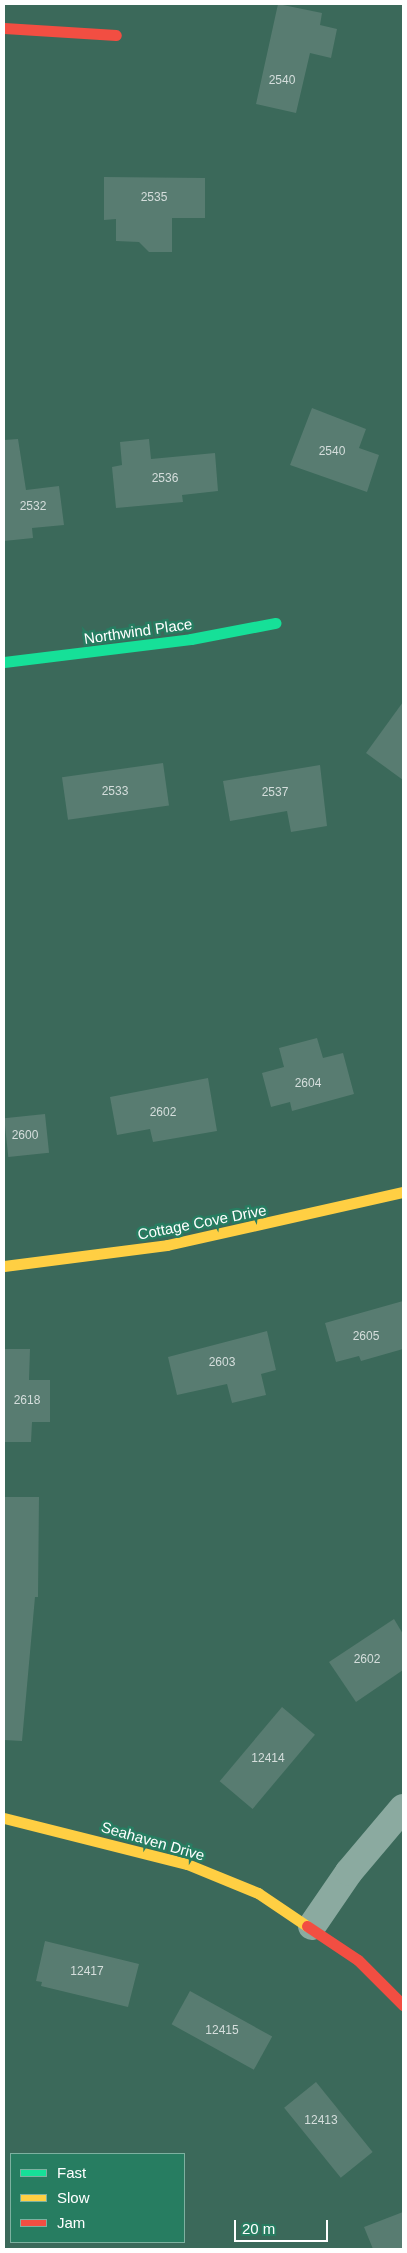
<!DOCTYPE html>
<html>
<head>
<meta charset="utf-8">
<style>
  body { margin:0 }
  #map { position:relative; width:407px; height:2253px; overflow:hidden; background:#3b695a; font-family:Arial,sans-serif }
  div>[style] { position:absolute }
  .building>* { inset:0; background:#587c71; transform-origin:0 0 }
  .street>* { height:28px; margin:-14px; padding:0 14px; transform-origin:14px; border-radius:14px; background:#8baaa0 }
  .fast>* { height:11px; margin:-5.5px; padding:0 5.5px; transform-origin:5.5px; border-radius:5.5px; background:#16e098 }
  .slow>* { height:11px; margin:-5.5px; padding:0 5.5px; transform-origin:5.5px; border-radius:5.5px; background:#ffcf43 }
  .jam>* { height:11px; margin:-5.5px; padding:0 5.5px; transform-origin:5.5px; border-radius:5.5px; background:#f24e42 }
  span { translate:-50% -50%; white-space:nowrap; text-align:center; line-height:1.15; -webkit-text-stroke:5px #277d61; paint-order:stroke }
  .number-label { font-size:12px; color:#d5dedc }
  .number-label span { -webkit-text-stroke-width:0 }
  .street-label { font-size:15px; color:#fff }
  .frame { position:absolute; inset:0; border:5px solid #fff; pointer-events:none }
  .legend { position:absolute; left:10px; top:2153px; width:175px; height:90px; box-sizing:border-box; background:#277d61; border:1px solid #7db1a0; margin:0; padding:6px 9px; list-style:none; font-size:15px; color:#fff }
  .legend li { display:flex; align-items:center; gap:10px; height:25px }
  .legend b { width:25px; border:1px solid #7db1a0 }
  .scale { position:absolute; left:234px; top:2220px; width:94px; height:22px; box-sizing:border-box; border:2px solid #fff; border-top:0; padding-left:6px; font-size:15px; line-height:18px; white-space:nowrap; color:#fff; -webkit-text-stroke:4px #277d61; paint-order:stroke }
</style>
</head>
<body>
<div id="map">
  <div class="building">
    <div style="clip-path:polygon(278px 4px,322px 13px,320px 25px,337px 29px,331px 58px,310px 53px,296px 113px,256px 104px)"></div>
    <div style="clip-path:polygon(104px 177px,205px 178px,205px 218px,172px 218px,172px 252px,149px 252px,139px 242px,116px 241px,116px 219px,104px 220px)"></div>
    <div style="clip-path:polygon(312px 408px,366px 429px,359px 448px,379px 455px,367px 492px,290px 465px)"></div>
    <div style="clip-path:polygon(18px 439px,26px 490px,59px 486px,64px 525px,32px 528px,33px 538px,4px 541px,4px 440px)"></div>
    <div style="clip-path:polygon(149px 439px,151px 459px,215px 453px,218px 491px,182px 495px,183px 502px,116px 508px,112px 467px,122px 465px,120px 442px)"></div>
    <div style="clip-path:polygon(403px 702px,403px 780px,366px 753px)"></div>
    <div style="left:163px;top:763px;width:43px;height:102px;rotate:82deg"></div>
    <div style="clip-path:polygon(320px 765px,327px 826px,291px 832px,287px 811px,230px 821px,223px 781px)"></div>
    <div style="clip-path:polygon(317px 1038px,323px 1058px,343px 1053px,354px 1094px,292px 1111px,290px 1102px,271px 1107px,262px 1073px,284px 1067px,279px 1048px)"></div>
    <div style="clip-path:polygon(208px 1078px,217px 1131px,153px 1142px,150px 1129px,117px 1135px,110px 1097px)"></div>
    <div style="left:45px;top:1114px;width:39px;height:41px;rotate:84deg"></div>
    <div style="clip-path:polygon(403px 1301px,403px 1349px,361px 1361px,359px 1356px,336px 1362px,325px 1323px)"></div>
    <div style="clip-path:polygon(267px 1331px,276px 1370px,261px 1374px,266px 1395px,232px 1403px,227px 1384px,177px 1395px,168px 1357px)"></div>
    <div style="clip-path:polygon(4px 1349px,30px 1349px,29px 1380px,50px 1380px,50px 1422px,32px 1422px,31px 1442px,4px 1442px)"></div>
    <div style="clip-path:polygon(4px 1497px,39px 1497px,38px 1597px,35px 1597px,22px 1741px,4px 1740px)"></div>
    <div style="clip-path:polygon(394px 1619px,403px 1634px,403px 1670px,356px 1702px,329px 1662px)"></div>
    <div style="left:282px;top:1707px;width:43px;height:97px;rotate:40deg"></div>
    <div style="clip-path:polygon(45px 1941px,139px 1964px,128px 2007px,41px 1986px,42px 1982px,36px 1981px)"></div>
    <div style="left:190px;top:1991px;width:94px;height:38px;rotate:29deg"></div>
    <div style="left:316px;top:2082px;width:90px;height:41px;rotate:51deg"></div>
    <div style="clip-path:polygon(403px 2212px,403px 2249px,373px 2249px,364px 2227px)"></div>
  </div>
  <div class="street">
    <div style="left:312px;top:1926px;width:65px;rotate:-55.6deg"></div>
    <div style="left:349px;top:1872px;width:84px;rotate:-49.8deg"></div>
  </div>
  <div class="fast">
    <div style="left:4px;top:662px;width:188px;rotate:-7deg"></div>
    <div style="left:191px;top:639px;width:86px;rotate:-10.8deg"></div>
  </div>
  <div class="slow">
    <div style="left:4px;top:1266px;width:164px;rotate:-7.3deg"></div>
    <div style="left:167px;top:1245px;width:242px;rotate:-12.7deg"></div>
    <div style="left:4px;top:1818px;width:189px;rotate:14.1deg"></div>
    <div style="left:187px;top:1864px;width:77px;rotate:22.2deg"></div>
    <div style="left:258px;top:1893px;width:59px;rotate:34deg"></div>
  </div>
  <div class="jam">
    <div style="left:4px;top:28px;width:112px;rotate:3.6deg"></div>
    <div style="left:307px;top:1926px;width:61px;rotate:33.7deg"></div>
    <div style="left:358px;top:1960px;width:64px;rotate:45deg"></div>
  </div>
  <div class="number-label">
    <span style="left:282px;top:81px">2540</span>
    <span style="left:154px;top:198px">2535</span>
    <span style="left:332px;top:452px">2540</span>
    <span style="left:165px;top:479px">2536</span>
    <span style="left:33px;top:507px">2532</span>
    <span style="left:115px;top:792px">2533</span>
    <span style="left:275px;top:793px">2537</span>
    <span style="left:308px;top:1084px">2604</span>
    <span style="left:163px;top:1113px">2602</span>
    <span style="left:25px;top:1136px">2600</span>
    <span style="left:366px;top:1337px">2605</span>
    <span style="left:222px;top:1363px">2603</span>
    <span style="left:27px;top:1401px">2618</span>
    <span style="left:367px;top:1660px">2602</span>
    <span style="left:268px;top:1759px">12414</span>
    <span style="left:87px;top:1972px">12417</span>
    <span style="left:222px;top:2031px">12415</span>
    <span style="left:321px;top:2121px">12413</span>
  </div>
  <div class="street-label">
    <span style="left:138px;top:631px;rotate:-8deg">Northwind Place</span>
    <span style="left:202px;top:1222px;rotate:-11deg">Cottage Cove Drive</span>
    <span style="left:153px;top:1841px;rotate:16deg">Seahaven Drive</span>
  </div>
  <div class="frame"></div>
  <ul class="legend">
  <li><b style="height:6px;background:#16e098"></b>Fast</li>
  <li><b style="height:6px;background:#ffcf43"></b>Slow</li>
  <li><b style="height:6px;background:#f24e42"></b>Jam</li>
  </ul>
  <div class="scale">20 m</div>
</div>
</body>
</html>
